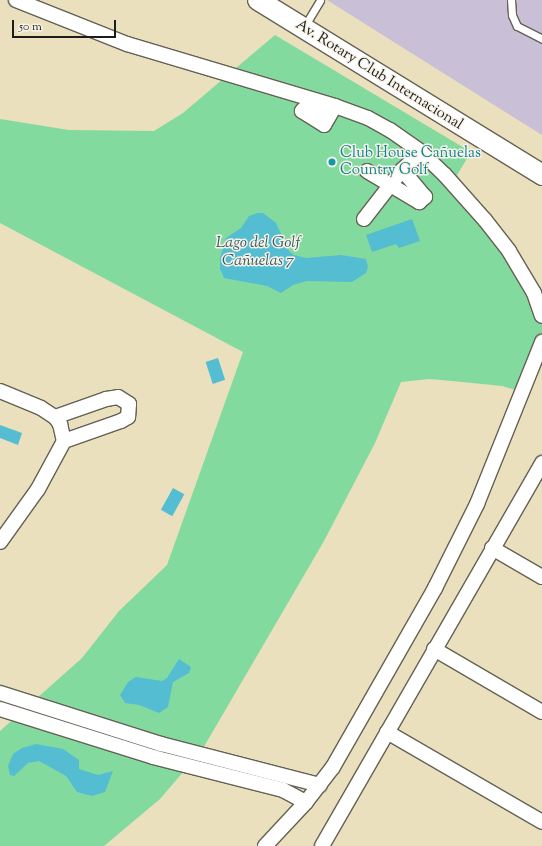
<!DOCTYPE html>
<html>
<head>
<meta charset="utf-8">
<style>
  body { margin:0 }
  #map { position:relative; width:542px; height:846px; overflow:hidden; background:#eae0bd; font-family:"Sorts Mill Goudy",serif }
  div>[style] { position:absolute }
  .industrial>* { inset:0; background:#c9bfd7 }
  .green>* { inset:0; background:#83da9e }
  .water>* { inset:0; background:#55bdd2; transform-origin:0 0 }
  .roads { filter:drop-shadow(1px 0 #646154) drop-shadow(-1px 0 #646154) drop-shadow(0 1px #646154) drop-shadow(0 -1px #646154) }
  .lane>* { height:7px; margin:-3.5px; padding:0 3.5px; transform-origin:3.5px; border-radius:3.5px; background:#fff }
  .street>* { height:14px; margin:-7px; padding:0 7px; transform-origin:7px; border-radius:7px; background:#fff }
  .secondary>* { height:20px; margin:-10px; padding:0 10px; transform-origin:10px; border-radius:10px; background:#fff }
  .dots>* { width:11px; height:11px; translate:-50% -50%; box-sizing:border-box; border:2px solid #f7f3e8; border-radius:50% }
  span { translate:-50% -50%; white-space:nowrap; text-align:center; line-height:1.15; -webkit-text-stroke:3px #f7f3e8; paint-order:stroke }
  .street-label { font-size:15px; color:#1c1c1c }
  .culture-label { font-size:15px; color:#0d838f }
  .left { translate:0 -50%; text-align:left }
  .water-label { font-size:16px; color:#335c65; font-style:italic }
  .scale { position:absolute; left:12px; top:20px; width:104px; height:18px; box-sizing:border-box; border:2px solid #1c1c1c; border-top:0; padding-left:5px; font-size:12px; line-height:14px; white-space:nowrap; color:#1c1c1c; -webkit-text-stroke:3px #f7f3e8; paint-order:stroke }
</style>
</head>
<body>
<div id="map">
  <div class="industrial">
    <div style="clip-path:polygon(327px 0,542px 0,542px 135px)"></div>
  </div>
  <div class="green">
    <div style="clip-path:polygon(275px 35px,471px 152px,457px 175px,542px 316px,542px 342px,523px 392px,502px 386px,452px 381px,429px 379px,401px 382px,375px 443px,324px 541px,202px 750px,160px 799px,104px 846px,0 846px,0 731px,82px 658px,119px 611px,167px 565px,243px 352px,0 223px,0 119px,69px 130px,154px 131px,183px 113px)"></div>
  </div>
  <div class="water">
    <div style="clip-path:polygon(257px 213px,263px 213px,276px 223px,289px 251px,294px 255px,306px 258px,341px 255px,366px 259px,368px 267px,366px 273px,352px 282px,307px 281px,293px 285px,281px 293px,267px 286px,224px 278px,220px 269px,220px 258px,226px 238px,241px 228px,249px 216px)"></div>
    <div style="clip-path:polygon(412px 219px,420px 241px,399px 248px,396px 244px,372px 252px,366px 235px)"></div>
    <div style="left:218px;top:358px;width:23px;height:13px;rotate:72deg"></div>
    <div style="clip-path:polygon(0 425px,22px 433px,18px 445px,0 438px)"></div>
    <div style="left:173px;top:488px;width:13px;height:25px;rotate:29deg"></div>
    <div style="clip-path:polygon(179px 659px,191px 667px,189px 673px,173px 682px,168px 707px,159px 713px,139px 705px,125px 703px,120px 695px,128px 682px,136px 677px,162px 681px,167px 678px)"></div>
    <div style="clip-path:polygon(36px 744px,63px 749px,79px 760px,79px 769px,98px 775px,113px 771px,105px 792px,92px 796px,77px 792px,66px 776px,39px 761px,28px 763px,14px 776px,10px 775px,8px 766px,13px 754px,22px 748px)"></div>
  </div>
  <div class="roads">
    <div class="lane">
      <div style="left:511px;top:0;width:15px;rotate:86deg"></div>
      <div style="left:512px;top:15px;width:12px;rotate:66deg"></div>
      <div style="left:517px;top:26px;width:28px;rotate:27deg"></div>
      <div style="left:304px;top:27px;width:31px;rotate:-59deg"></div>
    </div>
    <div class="street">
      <div style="left:16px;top:0;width:119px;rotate:21.6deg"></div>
      <div style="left:127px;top:44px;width:217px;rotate:16.6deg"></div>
      <div style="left:335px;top:106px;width:35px;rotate:20deg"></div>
      <div style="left:368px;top:118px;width:25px;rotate:29deg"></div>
      <div style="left:390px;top:130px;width:38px;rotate:35deg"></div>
      <div style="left:421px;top:152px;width:32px;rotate:44deg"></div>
      <div style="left:444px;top:174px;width:62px;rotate:48.3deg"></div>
      <div style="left:485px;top:220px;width:39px;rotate:52deg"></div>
      <div style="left:509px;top:251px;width:49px;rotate:59.2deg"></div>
      <div style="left:534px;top:293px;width:24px;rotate:71deg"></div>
      <div style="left:329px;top:116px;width:26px;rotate:-164deg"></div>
      <div style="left:304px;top:109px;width:3px;rotate:135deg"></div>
      <div style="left:302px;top:111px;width:26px;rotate:32deg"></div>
      <div style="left:324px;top:125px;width:22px;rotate:-60deg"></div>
      <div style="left:367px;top:171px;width:61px;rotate:30.8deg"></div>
      <div style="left:419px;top:202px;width:8px;rotate:-40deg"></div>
      <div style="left:425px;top:197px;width:35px;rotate:-130deg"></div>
      <div style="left:364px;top:219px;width:62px;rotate:-52.2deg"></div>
      <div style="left:402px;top:170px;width:26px;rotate:-43deg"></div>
      <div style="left:0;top:391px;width:44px;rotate:22.5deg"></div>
      <div style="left:41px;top:408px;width:17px;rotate:33deg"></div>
      <div style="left:55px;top:417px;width:9px;rotate:54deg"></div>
      <div style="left:60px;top:424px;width:17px;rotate:77deg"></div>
      <div style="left:64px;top:441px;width:55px;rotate:118.4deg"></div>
      <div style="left:38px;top:489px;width:65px;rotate:125.6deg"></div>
      <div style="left:55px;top:417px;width:54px;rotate:-19.4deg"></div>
      <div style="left:106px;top:399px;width:12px;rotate:-9deg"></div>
      <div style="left:118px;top:397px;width:13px;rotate:32deg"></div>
      <div style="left:129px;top:404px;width:13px;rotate:94deg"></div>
      <div style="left:128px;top:417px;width:8px;rotate:150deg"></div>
      <div style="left:121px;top:421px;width:60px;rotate:160.7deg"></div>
      <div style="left:492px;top:548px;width:58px;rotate:30.1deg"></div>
      <div style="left:434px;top:649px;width:125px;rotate:30.3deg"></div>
      <div style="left:0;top:693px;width:169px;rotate:17.6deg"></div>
      <div style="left:161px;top:744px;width:164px;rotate:14.5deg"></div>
      <div style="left:0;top:709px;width:160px;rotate:17.4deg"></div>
      <div style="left:153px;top:757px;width:134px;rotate:14.2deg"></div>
      <div style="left:283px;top:790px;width:26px;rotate:28deg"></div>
      <div style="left:387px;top:732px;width:179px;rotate:30.1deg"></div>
      <div style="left:265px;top:846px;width:60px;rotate:-47deg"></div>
      <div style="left:306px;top:802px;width:44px;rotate:-52.4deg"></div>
      <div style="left:333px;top:767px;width:206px;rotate:-60.3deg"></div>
      <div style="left:435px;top:588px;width:94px;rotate:-63.4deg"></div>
      <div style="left:477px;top:504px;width:175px;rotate:-68.1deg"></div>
      <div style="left:322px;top:846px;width:442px;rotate:-60.1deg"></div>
    </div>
    <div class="secondary">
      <div style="left:258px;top:0;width:334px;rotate:31.6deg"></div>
    </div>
  </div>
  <div class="dots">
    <div style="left:332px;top:162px;background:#0f9aa8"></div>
  </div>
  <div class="street-label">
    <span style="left:379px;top:75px;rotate:32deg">Av. Rotary Club Internacional</span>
  </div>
  <div class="culture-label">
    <span class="left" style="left:340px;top:162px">Club House Cañuelas<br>Country Golf</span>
  </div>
  <div class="water-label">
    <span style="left:258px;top:253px">Lago del Golf<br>Cañuelas 7</span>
  </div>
  <div class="scale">50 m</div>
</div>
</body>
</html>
